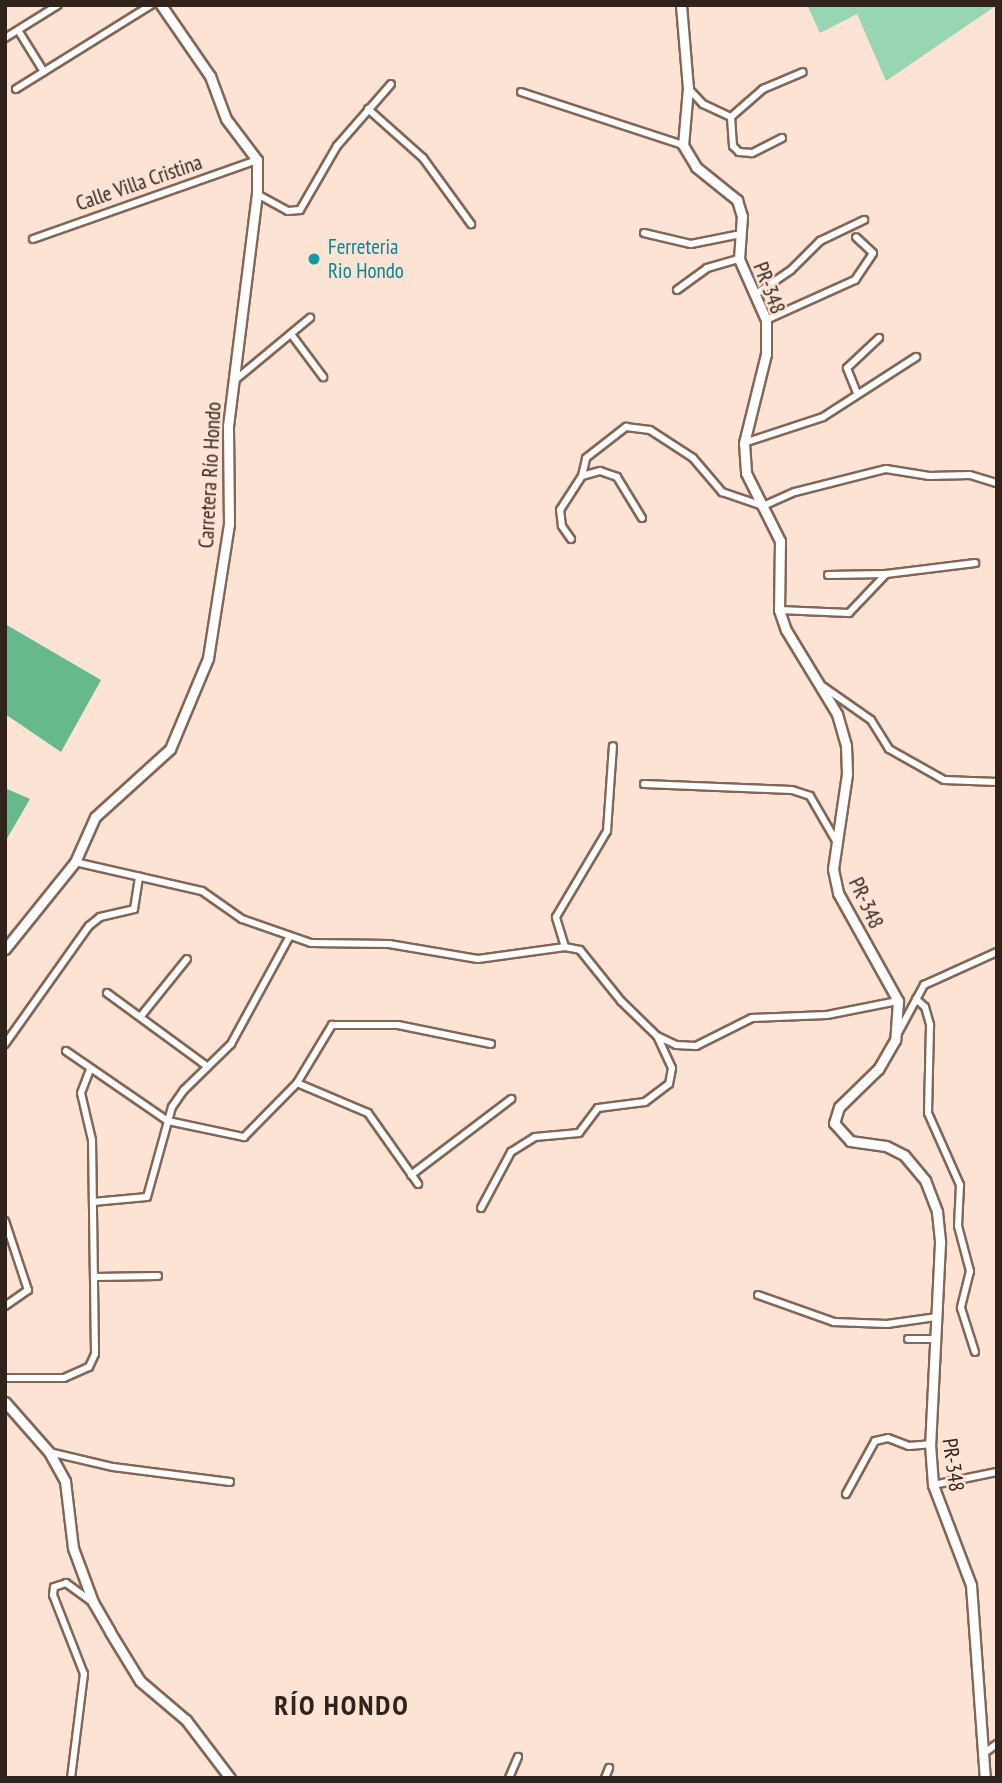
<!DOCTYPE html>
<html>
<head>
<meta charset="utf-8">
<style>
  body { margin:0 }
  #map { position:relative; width:1002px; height:1783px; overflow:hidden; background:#fde3d4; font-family:"PT Sans Narrow",sans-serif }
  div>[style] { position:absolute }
  .green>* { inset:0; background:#98d5b2 }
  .forest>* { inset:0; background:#65b98d }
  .roads { filter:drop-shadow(2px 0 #826656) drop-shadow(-2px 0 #826656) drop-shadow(0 2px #826656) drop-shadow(0 -2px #826656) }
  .street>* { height:6px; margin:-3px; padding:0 3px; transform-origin:3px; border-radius:3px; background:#fff }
  .secondary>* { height:9px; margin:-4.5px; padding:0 4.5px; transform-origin:4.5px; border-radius:4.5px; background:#fff }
  .dots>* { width:19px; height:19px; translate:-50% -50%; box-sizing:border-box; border:4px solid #fde3d4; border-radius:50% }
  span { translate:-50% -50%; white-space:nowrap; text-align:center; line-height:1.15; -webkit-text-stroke:5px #fde3d4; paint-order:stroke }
  .street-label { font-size:21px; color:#2f231c }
  .culture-label { font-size:21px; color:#0d838f }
  .left { translate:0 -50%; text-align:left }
  .district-label { font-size:28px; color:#2f231c; font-weight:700; letter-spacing:2px }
  .frame { position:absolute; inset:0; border:7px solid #2f231c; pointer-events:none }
</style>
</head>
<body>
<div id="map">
  <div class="green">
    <div style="clip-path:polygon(807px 5px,997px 5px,886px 81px,857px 14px,820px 33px)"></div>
  </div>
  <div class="forest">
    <div style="clip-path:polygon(5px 624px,101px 680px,61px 752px,5px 714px)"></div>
    <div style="clip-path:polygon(5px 788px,30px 799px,5px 842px)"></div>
  </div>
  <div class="roads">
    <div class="street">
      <div style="left:18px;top:30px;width:49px;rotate:58.2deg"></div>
      <div style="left:5px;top:38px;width:62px;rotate:-31.9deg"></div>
      <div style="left:688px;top:88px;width:22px;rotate:47deg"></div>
      <div style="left:703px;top:104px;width:31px;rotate:25deg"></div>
      <div style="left:16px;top:89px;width:159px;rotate:-31.9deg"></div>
      <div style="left:521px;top:92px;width:170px;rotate:18.1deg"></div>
      <div style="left:368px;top:109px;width:74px;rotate:41.7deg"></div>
      <div style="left:423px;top:158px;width:82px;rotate:54deg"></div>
      <div style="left:782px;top:138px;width:34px;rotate:153deg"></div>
      <div style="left:752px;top:153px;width:13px;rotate:-176deg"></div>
      <div style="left:739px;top:152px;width:8px;rotate:-135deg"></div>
      <div style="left:733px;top:146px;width:29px;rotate:-94deg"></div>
      <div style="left:731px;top:117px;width:43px;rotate:-41.2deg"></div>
      <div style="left:763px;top:89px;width:43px;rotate:-23deg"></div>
      <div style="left:257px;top:194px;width:35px;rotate:29deg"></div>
      <div style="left:288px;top:211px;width:12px;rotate:-5deg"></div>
      <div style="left:300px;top:210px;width:74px;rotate:-60deg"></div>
      <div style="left:337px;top:146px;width:82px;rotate:-48.9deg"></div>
      <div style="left:644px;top:233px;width:48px;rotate:13.2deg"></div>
      <div style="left:691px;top:244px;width:51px;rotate:-11.3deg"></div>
      <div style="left:33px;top:239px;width:238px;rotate:-19.4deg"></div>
      <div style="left:677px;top:290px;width:37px;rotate:-36deg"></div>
      <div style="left:707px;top:268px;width:33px;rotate:-16deg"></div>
      <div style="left:756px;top:294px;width:42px;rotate:-34.4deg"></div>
      <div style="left:791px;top:270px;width:41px;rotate:-45deg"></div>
      <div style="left:820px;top:241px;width:49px;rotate:-25.5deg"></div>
      <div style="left:766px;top:320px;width:98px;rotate:-24.2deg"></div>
      <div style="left:855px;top:280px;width:32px;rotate:-56deg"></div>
      <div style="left:873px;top:253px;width:23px;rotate:-137deg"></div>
      <div style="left:291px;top:334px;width:54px;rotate:53.3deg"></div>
      <div style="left:234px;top:381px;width:99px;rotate:-39.7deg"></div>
      <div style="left:857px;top:393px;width:27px;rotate:-112deg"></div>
      <div style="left:847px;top:368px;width:44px;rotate:-43.2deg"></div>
      <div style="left:744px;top:443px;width:83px;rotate:-18.2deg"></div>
      <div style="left:823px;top:417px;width:111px;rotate:-32.8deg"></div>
      <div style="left:582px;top:476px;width:19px;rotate:-16deg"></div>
      <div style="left:600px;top:471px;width:18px;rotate:19deg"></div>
      <div style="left:617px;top:477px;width:48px;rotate:58.6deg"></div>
      <div style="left:571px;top:539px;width:16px;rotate:-125deg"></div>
      <div style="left:562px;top:526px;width:16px;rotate:-97deg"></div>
      <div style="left:560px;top:510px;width:40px;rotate:-57.1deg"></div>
      <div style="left:582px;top:476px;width:18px;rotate:-77deg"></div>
      <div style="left:586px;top:458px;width:51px;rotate:-37.8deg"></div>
      <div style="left:626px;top:427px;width:24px;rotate:7deg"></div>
      <div style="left:650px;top:430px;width:51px;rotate:33.1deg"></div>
      <div style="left:693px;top:458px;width:45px;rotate:49.5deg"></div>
      <div style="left:722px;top:492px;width:43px;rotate:18.9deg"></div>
      <div style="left:763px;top:506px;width:35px;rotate:-24deg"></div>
      <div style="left:795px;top:492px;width:94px;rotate:-14.2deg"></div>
      <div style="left:886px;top:469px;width:44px;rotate:9.2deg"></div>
      <div style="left:929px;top:476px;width:41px;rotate:-1.4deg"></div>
      <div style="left:970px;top:475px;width:27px;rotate:17deg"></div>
      <div style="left:828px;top:575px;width:58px;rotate:-1deg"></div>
      <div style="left:779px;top:610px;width:70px;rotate:2.5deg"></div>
      <div style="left:849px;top:613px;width:54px;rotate:-46.5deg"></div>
      <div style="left:886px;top:574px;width:90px;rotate:-7deg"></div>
      <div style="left:821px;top:685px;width:61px;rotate:35deg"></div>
      <div style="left:871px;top:720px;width:34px;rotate:58deg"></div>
      <div style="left:889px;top:749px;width:63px;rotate:29.4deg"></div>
      <div style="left:944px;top:780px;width:53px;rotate:2.2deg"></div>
      <div style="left:644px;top:784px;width:148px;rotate:2.3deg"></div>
      <div style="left:792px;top:790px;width:19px;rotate:18deg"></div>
      <div style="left:810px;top:796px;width:52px;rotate:60deg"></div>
      <div style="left:75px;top:862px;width:130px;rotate:12.9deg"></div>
      <div style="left:202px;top:891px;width:49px;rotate:35deg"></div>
      <div style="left:242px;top:919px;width:73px;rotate:19.2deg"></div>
      <div style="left:311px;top:943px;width:78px;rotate:0.7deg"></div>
      <div style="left:389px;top:944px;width:90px;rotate:9.6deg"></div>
      <div style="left:478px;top:959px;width:88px;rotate:-7.9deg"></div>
      <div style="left:565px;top:947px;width:15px;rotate:11deg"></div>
      <div style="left:580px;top:950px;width:65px;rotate:51.2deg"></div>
      <div style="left:621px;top:1001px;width:50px;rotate:44.2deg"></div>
      <div style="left:657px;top:1036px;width:21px;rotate:25deg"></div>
      <div style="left:676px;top:1045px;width:20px;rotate:3deg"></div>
      <div style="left:696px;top:1046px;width:63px;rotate:-26.6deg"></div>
      <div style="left:752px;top:1018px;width:75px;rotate:-2.3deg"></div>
      <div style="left:827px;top:1015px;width:72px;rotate:-11.2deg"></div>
      <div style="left:565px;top:947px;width:31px;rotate:-107deg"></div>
      <div style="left:556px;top:917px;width:100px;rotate:-59.3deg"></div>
      <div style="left:607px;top:831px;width:85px;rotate:-86deg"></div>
      <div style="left:107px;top:993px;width:125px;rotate:36.2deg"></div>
      <div style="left:916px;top:999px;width:12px;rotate:42deg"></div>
      <div style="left:925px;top:1007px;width:19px;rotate:74deg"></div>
      <div style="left:930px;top:1025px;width:88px;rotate:91.3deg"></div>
      <div style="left:928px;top:1113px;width:79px;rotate:66deg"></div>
      <div style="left:960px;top:1185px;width:41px;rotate:92.8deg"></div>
      <div style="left:958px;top:1226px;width:47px;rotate:75.1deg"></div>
      <div style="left:970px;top:1271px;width:38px;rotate:104deg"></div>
      <div style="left:961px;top:1308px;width:46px;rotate:72.3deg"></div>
      <div style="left:141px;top:1016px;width:73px;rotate:-51.1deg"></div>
      <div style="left:898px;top:1033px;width:55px;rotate:-61.6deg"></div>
      <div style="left:924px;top:985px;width:80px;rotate:-24.3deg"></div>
      <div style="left:5px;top:1044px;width:145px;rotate:-54.6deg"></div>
      <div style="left:89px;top:926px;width:14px;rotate:-39deg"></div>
      <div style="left:100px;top:917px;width:35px;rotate:-13deg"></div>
      <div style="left:134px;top:909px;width:33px;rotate:-81deg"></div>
      <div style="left:66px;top:1051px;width:124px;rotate:34.5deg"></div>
      <div style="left:168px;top:1121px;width:78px;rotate:11.9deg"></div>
      <div style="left:244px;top:1137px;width:76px;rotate:-45.5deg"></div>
      <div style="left:297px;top:1083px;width:68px;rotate:-58.9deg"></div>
      <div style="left:332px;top:1025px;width:66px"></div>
      <div style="left:398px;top:1025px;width:95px;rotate:11.5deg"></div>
      <div style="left:297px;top:1083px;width:77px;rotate:22.9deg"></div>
      <div style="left:368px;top:1113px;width:87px;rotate:54.8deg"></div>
      <div style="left:411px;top:1175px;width:126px;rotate:-37.2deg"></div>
      <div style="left:93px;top:1202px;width:54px;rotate:-5.3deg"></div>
      <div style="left:147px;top:1197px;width:93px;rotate:-74.5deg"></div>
      <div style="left:172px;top:1107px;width:21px;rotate:-55deg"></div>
      <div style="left:184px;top:1090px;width:66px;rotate:-44.4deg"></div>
      <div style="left:231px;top:1044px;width:123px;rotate:-61.4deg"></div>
      <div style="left:481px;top:1208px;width:64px;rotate:-61.8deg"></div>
      <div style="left:511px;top:1152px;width:28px;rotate:-32deg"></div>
      <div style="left:535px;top:1137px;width:44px;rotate:-5.2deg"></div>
      <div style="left:579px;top:1133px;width:31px;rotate:-53deg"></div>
      <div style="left:598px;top:1108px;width:47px;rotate:-7.3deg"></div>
      <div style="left:645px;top:1102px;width:30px;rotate:-37deg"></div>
      <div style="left:669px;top:1084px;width:16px;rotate:-79deg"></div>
      <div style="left:672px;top:1068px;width:35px;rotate:-115deg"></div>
      <div style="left:5px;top:1221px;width:73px;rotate:71.6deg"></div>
      <div style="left:28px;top:1290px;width:28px;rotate:145deg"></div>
      <div style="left:95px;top:1277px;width:63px;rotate:-0.9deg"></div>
      <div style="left:758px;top:1295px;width:81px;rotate:19.6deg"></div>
      <div style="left:834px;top:1322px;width:53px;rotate:2.2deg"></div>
      <div style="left:887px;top:1324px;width:49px;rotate:-8.1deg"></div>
      <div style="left:908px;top:1339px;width:27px"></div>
      <div style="left:5px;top:1378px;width:59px"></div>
      <div style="left:64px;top:1378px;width:27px;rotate:-24deg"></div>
      <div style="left:89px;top:1367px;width:14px;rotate:-65deg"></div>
      <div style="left:95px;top:1354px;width:214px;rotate:-90.8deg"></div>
      <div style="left:92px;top:1140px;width:48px;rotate:-103.2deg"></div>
      <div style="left:81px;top:1093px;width:25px;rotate:-69deg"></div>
      <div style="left:49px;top:1452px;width:66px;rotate:13.2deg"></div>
      <div style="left:113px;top:1467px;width:118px;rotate:7.3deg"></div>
      <div style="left:933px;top:1485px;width:65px;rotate:-11.5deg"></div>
      <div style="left:846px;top:1494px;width:60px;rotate:-61.3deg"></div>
      <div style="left:875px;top:1441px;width:13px;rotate:-13deg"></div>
      <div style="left:888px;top:1438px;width:22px;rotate:21deg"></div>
      <div style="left:909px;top:1446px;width:21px;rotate:-5deg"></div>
      <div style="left:983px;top:1754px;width:17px;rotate:-36deg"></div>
      <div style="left:71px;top:1778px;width:105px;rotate:-82.9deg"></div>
      <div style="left:84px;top:1674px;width:85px;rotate:-111.4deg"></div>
      <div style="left:53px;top:1595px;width:8px;rotate:-83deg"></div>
      <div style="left:54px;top:1587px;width:13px;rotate:-18deg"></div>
      <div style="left:66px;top:1583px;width:31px;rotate:36deg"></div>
      <div style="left:509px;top:1778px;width:23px;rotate:-67deg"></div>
      <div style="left:605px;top:1778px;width:11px;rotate:-68deg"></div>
    </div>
    <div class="secondary">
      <div style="left:681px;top:5px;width:83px;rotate:85.2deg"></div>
      <div style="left:688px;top:88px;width:57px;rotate:95deg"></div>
      <div style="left:683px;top:145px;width:26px;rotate:59deg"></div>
      <div style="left:696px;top:167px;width:53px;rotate:38.8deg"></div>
      <div style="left:737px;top:200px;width:17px;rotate:73deg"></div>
      <div style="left:742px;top:216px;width:43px;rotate:94deg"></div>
      <div style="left:739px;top:259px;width:67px;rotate:66.1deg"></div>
      <div style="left:766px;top:320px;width:34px;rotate:90deg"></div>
      <div style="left:766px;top:354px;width:92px;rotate:103.9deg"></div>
      <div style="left:744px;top:443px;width:30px;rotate:86deg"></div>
      <div style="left:746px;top:473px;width:76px;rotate:63.4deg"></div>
      <div style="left:780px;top:541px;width:69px;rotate:90.8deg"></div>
      <div style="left:779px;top:610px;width:21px;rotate:71deg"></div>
      <div style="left:786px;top:630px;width:98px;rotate:58.7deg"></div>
      <div style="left:837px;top:714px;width:32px;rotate:74deg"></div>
      <div style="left:846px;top:745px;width:29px;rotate:88deg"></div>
      <div style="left:847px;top:774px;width:96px;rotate:98.4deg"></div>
      <div style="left:833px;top:869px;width:25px;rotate:78deg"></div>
      <div style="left:838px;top:893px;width:124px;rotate:60.9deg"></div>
      <div style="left:898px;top:1001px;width:39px;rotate:94deg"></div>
      <div style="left:895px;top:1040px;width:34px;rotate:120deg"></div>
      <div style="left:878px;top:1069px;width:54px;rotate:135.7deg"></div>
      <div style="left:839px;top:1107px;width:17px;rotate:107deg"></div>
      <div style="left:834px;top:1123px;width:24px;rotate:48deg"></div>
      <div style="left:850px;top:1141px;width:36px;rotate:8deg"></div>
      <div style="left:886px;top:1146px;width:20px;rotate:27deg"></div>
      <div style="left:904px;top:1155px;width:33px;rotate:50deg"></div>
      <div style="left:925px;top:1180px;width:34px;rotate:69deg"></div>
      <div style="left:937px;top:1212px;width:31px;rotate:84deg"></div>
      <div style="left:940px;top:1243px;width:201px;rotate:92.8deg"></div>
      <div style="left:930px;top:1444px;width:41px;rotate:85.8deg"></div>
      <div style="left:933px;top:1485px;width:107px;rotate:69.2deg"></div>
      <div style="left:971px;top:1585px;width:194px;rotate:85.9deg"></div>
      <div style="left:5px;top:949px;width:112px;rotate:-51.2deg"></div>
      <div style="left:75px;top:862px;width:49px;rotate:-66deg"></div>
      <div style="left:95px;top:817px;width:101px;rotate:-42.2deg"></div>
      <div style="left:170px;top:749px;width:99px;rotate:-67.3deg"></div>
      <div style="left:208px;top:658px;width:136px;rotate:-81.1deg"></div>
      <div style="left:229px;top:524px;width:98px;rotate:-90.6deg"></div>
      <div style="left:228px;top:426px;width:234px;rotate:-82.9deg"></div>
      <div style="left:257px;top:194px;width:34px;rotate:-90deg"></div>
      <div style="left:257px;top:160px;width:51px;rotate:-127.1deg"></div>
      <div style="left:226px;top:119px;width:46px;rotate:-110.4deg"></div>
      <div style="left:210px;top:76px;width:86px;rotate:-124.6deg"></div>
      <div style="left:5px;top:1402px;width:67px;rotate:48.7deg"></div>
      <div style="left:49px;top:1452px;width:33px;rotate:61deg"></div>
      <div style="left:65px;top:1481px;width:67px;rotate:83.2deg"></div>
      <div style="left:73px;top:1548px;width:58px;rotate:69.7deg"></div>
      <div style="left:93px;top:1602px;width:34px;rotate:60deg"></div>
      <div style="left:110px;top:1632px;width:57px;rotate:58.5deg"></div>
      <div style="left:140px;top:1681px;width:60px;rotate:40.3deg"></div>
      <div style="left:186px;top:1720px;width:73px;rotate:52.8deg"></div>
    </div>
  </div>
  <div class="dots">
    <div style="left:314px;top:259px;background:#0f9aa8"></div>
  </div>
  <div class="street-label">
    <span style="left:139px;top:183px;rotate:-19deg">Calle Villa Cristina</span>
    <span style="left:769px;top:288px;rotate:69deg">PR-348</span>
    <span style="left:210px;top:475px;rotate:-87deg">Carretera Río Hondo</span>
    <span style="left:866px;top:903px;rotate:65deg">PR-348</span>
    <span style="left:953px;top:1465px;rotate:82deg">PR-348</span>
  </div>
  <div class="culture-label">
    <span class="left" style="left:328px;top:259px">Ferreteria<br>Rio Hondo</span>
  </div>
  <div class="district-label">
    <span style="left:342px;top:1705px">RÍO HONDO</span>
  </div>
  <div class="frame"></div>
</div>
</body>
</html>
